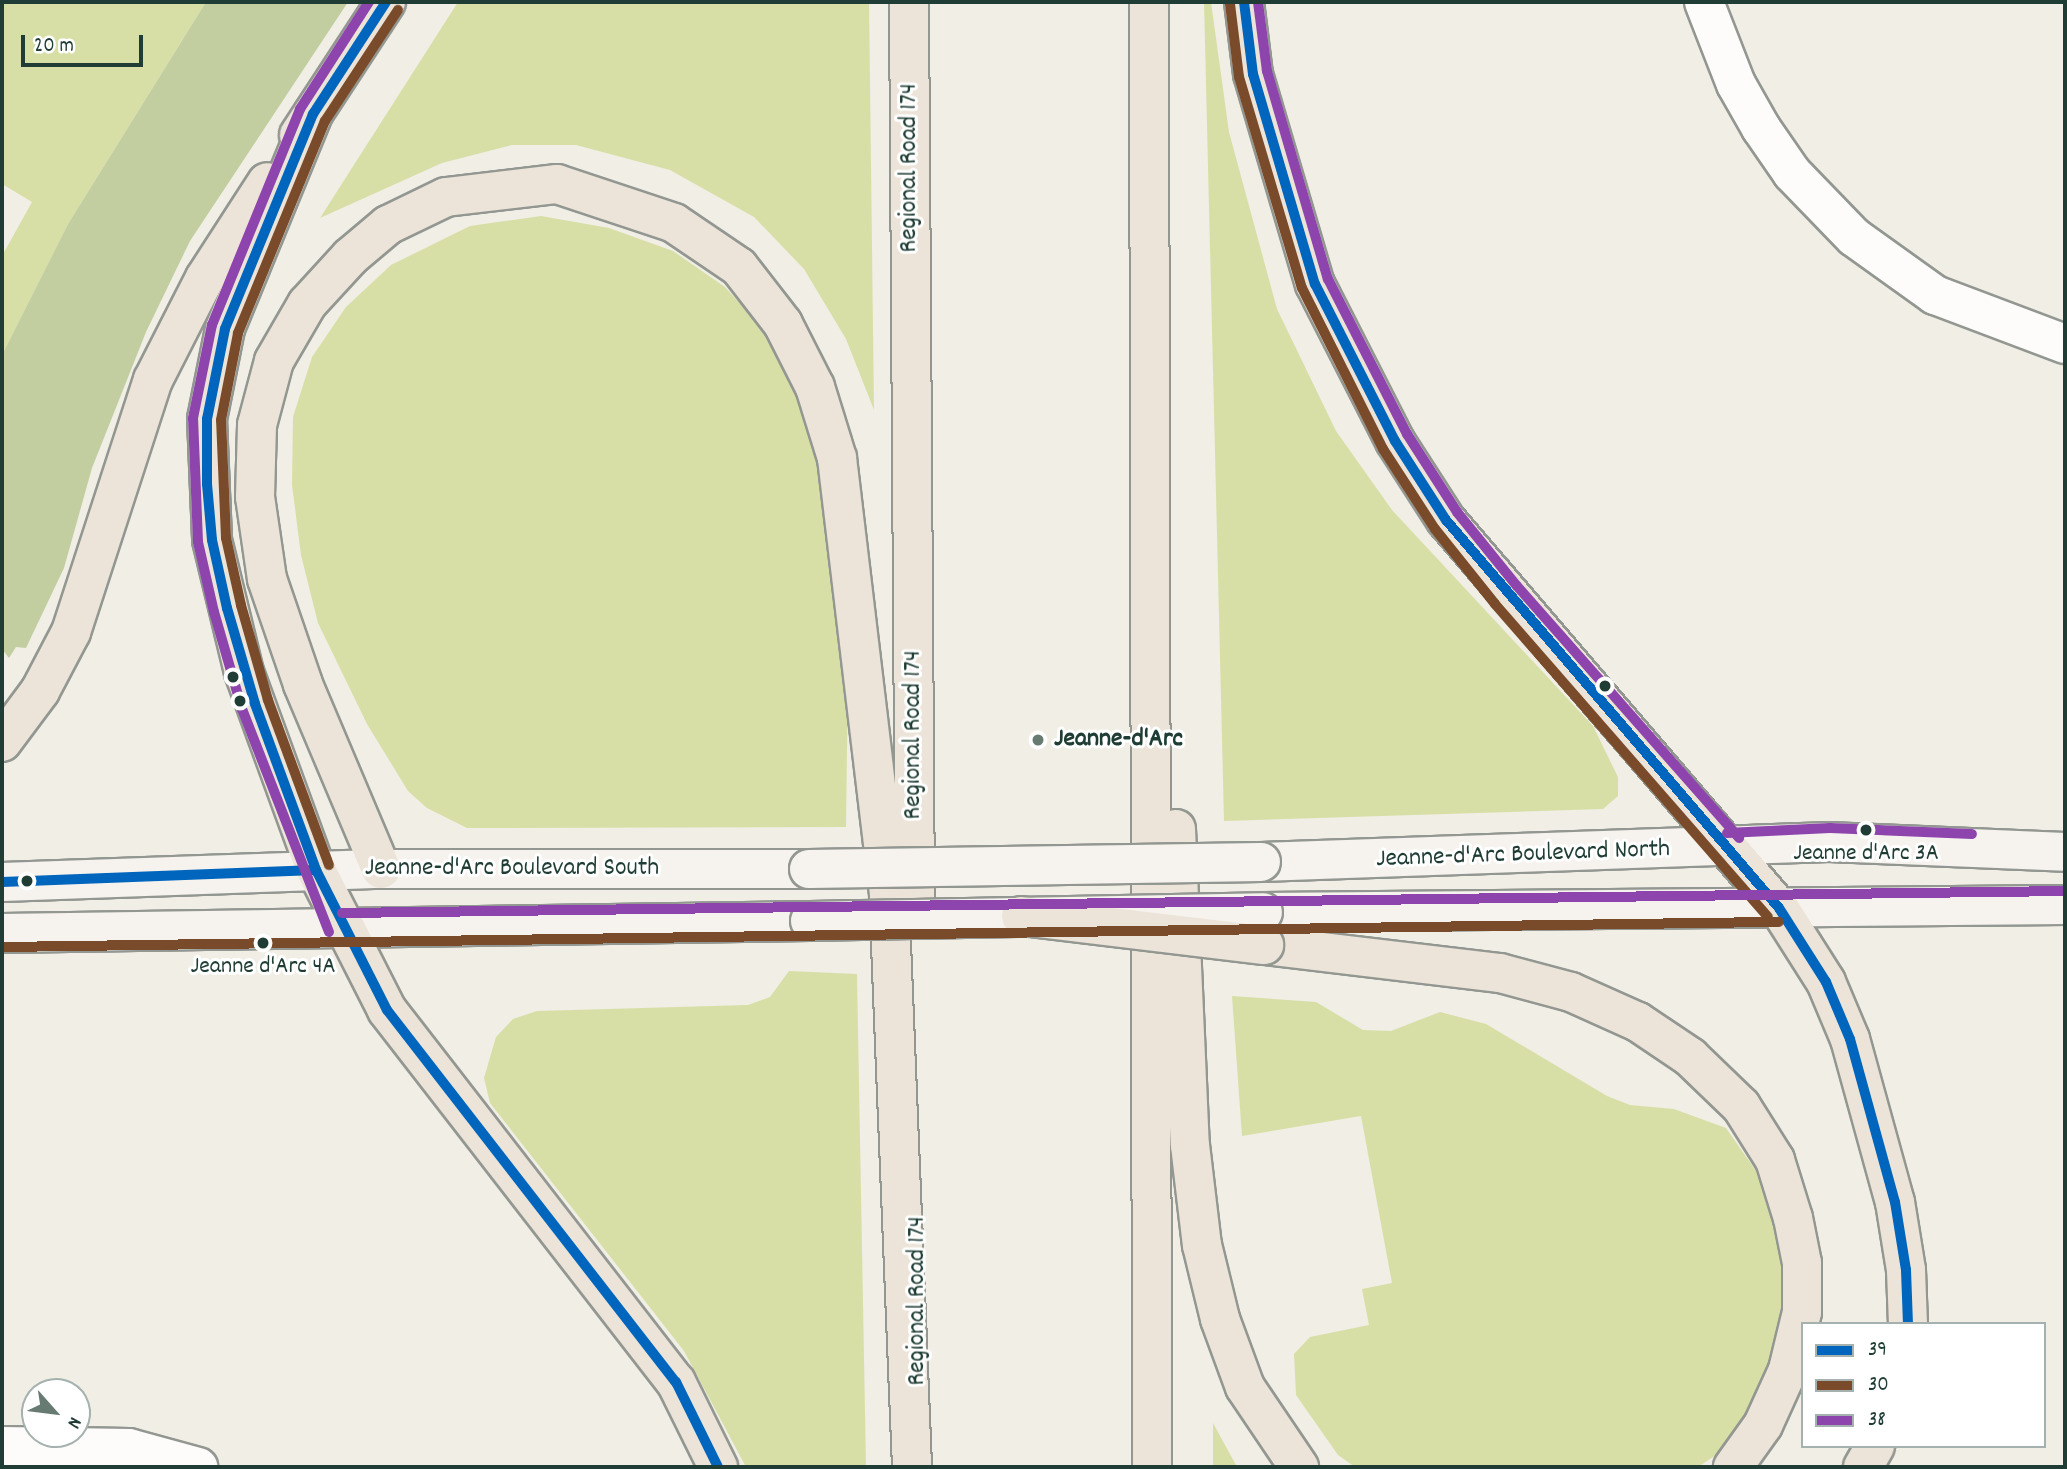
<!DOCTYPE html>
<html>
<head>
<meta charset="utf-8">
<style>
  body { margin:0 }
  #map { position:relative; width:2067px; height:1469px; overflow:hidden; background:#f0eee5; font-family:Dekko,sans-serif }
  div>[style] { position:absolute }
  .green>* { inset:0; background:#d8dfa6 }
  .forest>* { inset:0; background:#c2ce9f }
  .roads { filter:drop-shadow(2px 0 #939791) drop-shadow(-2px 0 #939791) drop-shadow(0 2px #939791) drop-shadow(0 -2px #939791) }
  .minor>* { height:38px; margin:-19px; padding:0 19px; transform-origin:19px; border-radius:19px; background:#fdfcfb }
  .secondary>* { height:38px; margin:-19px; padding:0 19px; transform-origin:19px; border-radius:19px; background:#f6f3ee }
  .motorway>* { height:38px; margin:-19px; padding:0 19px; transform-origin:19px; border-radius:19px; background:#ece4d9 }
  .bridges { filter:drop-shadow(2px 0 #939791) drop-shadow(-2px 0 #939791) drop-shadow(0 2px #939791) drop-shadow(0 -2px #939791) }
  .secondary-bridge>* { height:38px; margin:-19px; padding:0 19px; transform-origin:19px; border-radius:19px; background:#f6f3ee }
  .motorway-bridge>* { height:38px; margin:-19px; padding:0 19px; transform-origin:19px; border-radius:19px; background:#ece4d9 }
  .bus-1>* { height:10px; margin:-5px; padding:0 5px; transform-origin:5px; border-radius:5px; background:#0065bd }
  .bus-2>* { height:10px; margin:-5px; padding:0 5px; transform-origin:5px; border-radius:5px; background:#7a4b2a }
  .bus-3>* { height:10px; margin:-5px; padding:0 5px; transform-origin:5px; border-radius:5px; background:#8e44ad }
  .dots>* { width:19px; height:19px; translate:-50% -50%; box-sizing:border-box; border:4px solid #fff; border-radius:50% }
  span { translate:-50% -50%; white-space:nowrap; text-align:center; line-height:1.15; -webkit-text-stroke:6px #fff; paint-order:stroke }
  .bus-label { font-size:24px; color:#1f3d34 }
  .street-label { font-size:26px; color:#1f3d34 }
  .poi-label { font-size:26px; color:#1f3d34; font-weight:700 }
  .left { translate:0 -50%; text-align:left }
  .frame { position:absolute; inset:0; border:4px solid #1f3d34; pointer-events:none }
  .legend { position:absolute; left:1801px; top:1322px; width:245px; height:126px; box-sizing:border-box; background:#fff; border:2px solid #a5b1ae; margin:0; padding:9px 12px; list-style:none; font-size:21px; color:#1f3d34 }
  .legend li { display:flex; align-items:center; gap:14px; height:35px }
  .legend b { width:35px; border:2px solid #a5b1ae }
  .north { position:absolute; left:21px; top:1378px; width:70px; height:70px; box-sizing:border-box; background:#fff; border:2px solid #a5b1ae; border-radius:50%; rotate:118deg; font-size:19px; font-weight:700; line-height:28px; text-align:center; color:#1f3d34 }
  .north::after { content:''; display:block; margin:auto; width:24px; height:32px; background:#687b72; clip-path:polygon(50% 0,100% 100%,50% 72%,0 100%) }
  .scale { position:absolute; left:21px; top:35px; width:122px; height:32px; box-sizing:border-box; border:4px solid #1f3d34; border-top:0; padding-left:9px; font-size:21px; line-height:24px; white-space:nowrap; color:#1f3d34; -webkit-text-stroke:5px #fff; paint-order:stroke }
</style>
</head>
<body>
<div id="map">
  <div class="green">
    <div style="clip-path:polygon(2px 2px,206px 2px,68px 224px,2px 355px,2px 256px,32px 202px,2px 184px)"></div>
    <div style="clip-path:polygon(458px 2px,869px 2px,874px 410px,846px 339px,804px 269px,754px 217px,670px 170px,576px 145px,512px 145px,442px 163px,320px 218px)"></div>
    <div style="clip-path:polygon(1204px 2px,1211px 2px,1229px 132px,1277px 309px,1336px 431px,1392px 510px,1593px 726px,1618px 777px,1618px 796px,1603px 809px,1224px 821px)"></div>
    <div style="clip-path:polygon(541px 216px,609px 228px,673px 251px,725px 287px,773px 340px,811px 413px,848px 670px,846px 827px,467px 828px,427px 808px,408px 791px,367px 724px,318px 623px,301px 555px,292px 485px,293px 417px,312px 357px,346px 307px,391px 265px,470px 226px)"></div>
    <div style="clip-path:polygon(789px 971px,857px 974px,866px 1467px,746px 1467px,684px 1351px,490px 1103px,484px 1078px,496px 1037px,513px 1019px,537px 1011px,748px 1005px,770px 997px)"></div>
    <div style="clip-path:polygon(1232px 996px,1316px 1002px,1363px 1030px,1391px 1031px,1440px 1012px,1486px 1024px,1607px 1096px,1630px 1105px,1674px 1109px,1726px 1128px,1761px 1178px,1785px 1272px,1780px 1329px,1761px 1385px,1743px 1421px,1719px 1453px,1698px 1467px,1355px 1467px,1338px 1455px,1296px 1395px,1294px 1354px,1310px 1337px,1369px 1325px,1362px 1289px,1392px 1283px,1361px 1116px,1242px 1136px)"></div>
    <div style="clip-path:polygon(1213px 1423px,1237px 1467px,1213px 1467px)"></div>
  </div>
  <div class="forest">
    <div style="clip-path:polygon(206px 2px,348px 2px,190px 241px,146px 332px,92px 468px,64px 568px,26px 648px,16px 647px,9px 658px,2px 649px,2px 355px,68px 224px)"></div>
  </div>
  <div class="roads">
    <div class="minor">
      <div style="left:1704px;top:2px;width:88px;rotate:68.7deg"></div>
      <div style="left:1736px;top:84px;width:51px;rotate:60.4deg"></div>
      <div style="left:1761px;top:128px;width:55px;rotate:55.4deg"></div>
      <div style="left:1792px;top:173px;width:89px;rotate:45.9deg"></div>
      <div style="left:1854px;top:237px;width:100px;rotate:35.6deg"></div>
      <div style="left:1935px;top:295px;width:139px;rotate:20.7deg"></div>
      <div style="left:2px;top:1446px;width:127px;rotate:0.9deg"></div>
      <div style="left:129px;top:1448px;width:72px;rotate:15.4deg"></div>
    </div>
    <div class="secondary">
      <div style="left:1261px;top:862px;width:568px;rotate:-2.02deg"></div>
      <div style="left:1829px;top:842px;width:236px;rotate:2.4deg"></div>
      <div style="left:2px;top:882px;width:379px;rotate:-2deg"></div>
      <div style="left:381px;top:869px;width:428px"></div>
      <div style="left:1263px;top:912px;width:802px;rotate:-0.5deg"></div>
      <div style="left:2px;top:933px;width:808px;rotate:-0.85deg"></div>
    </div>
    <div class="motorway">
      <div style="left:909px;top:2px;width:897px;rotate:89.62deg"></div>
      <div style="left:1149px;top:2px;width:1465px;rotate:89.88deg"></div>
      <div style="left:1244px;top:2px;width:73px;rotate:82.9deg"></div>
      <div style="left:1253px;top:74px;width:219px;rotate:73.6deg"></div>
      <div style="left:1315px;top:284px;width:176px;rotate:63deg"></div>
      <div style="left:1395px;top:441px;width:94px;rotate:57.2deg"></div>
      <div style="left:1446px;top:520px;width:511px;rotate:49.36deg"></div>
      <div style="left:1779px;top:908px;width:88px;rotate:57.6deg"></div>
      <div style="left:1826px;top:982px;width:62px;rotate:67.2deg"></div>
      <div style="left:1850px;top:1039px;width:169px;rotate:74.6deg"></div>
      <div style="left:1895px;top:1202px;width:69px;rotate:80.8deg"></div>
      <div style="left:1906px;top:1270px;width:54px;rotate:87.9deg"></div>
      <div style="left:313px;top:114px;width:232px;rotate:112.3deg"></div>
      <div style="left:225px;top:329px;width:92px;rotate:101.3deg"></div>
      <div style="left:207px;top:419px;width:121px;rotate:87.6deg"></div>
      <div style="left:212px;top:540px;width:136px;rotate:76.4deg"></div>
      <div style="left:244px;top:672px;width:211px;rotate:70deg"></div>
      <div style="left:316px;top:870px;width:157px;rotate:63.1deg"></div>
      <div style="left:387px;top:1010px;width:471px;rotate:52.2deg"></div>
      <div style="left:676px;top:1382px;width:95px;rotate:63.7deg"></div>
      <div style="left:299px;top:135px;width:159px;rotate:-56.8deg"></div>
      <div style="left:2px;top:742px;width:64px;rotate:-53.3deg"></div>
      <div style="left:40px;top:691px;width:67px;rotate:-62.3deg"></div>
      <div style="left:71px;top:632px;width:265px;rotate:-72deg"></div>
      <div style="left:153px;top:380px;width:114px;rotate:-63deg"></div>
      <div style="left:205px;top:278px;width:114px;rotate:-57.1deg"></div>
      <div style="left:1176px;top:829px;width:316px;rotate:87.5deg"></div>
      <div style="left:1190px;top:1145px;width:101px;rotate:83.2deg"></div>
      <div style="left:1202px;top:1245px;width:76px;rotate:76.3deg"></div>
      <div style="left:1220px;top:1319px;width:72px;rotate:69.8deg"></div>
      <div style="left:1245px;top:1387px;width:97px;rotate:56deg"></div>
      <div style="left:381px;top:869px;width:201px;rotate:-112.9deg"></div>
      <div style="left:303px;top:684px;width:111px;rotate:-108.9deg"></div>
      <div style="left:267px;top:579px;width:83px;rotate:-98.3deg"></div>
      <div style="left:255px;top:497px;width:72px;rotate:-88.4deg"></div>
      <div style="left:257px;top:425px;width:66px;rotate:-75.1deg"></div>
      <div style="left:274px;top:361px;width:66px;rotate:-59.9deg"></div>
      <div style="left:307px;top:304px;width:64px;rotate:-47.5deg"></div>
      <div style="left:350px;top:257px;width:50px;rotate:-40.1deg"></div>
      <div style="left:388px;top:225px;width:64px;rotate:-25.8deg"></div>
      <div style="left:446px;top:197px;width:112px;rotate:-6.7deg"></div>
      <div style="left:557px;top:184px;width:123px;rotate:18.4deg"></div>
      <div style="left:674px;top:223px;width:78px;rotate:34.1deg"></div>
      <div style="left:739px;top:267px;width:72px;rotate:52.3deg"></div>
      <div style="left:783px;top:324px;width:71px;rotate:63.1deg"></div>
      <div style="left:815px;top:387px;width:74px;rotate:72.8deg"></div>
      <div style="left:837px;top:458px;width:439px;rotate:83.2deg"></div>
      <div style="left:889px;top:894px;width:573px;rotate:87.7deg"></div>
      <div style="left:1264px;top:945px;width:238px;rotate:6.8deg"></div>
      <div style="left:1500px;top:973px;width:73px;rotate:15deg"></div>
      <div style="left:1571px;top:992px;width:73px;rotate:24.1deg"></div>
      <div style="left:1638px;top:1022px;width:63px;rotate:33.9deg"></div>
      <div style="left:1690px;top:1057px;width:71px;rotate:43.9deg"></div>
      <div style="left:1741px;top:1106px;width:64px;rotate:57.8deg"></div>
      <div style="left:1775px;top:1160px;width:61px;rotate:72.8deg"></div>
      <div style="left:1793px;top:1218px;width:46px;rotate:78.7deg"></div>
      <div style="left:1802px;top:1263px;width:49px;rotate:90deg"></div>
      <div style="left:1802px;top:1312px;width:60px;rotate:103.6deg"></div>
      <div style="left:1788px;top:1370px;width:60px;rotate:114.4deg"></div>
      <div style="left:1763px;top:1425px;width:52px;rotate:125.5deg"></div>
      <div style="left:1863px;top:1467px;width:24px;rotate:-60deg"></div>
    </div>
  </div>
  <div class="bridges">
    <div class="secondary-bridge">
      <div style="left:809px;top:869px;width:452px;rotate:-0.9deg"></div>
      <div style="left:810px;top:921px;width:453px;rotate:-1.1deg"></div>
    </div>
    <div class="motorway-bridge">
      <div style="left:1021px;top:916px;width:245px;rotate:6.8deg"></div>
    </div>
  </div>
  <div class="bus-1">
    <div style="left:386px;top:2px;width:134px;rotate:123.1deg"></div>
    <div style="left:313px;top:114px;width:232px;rotate:112.3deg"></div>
    <div style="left:225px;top:329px;width:92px;rotate:101.3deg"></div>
    <div style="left:207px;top:419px;width:65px;rotate:90deg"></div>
    <div style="left:207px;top:484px;width:56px;rotate:84.9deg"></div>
    <div style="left:212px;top:540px;width:70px;rotate:77.6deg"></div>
    <div style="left:227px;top:608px;width:100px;rotate:73.7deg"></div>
    <div style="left:255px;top:704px;width:177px;rotate:69.8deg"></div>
    <div style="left:316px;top:870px;width:157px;rotate:63.1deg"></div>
    <div style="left:387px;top:1010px;width:471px;rotate:52.2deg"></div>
    <div style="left:676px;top:1382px;width:95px;rotate:63.7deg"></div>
    <div style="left:1244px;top:2px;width:73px;rotate:82.9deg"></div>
    <div style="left:1253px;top:74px;width:219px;rotate:73.6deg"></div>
    <div style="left:1315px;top:284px;width:176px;rotate:63deg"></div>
    <div style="left:1395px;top:441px;width:94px;rotate:57.2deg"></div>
    <div style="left:1446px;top:520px;width:511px;rotate:49.36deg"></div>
    <div style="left:1779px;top:908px;width:88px;rotate:57.6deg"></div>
    <div style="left:1826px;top:982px;width:62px;rotate:67.2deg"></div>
    <div style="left:1850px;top:1039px;width:169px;rotate:74.6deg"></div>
    <div style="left:1895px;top:1202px;width:69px;rotate:80.8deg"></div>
    <div style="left:1906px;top:1270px;width:54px;rotate:87.9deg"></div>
    <div style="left:2px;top:882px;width:314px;rotate:-2.2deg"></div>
  </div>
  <div class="bus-2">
    <div style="left:1230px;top:4px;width:74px;rotate:83deg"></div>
    <div style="left:1239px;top:77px;width:220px;rotate:73.4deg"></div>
    <div style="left:1302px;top:288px;width:180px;rotate:63.3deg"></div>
    <div style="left:1383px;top:449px;width:95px;rotate:57deg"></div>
    <div style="left:1435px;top:529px;width:96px;rotate:51.3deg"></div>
    <div style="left:1495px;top:604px;width:415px;rotate:48.9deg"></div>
    <div style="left:329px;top:865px;width:176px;rotate:-110.3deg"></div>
    <div style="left:268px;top:700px;width:99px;rotate:-105.9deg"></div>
    <div style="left:241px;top:605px;width:69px;rotate:-102.6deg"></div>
    <div style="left:226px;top:538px;width:118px;rotate:-92.4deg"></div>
    <div style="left:221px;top:420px;width:89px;rotate:-78.9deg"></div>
    <div style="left:238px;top:333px;width:229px;rotate:-67.7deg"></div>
    <div style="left:325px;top:121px;width:133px;rotate:-56.7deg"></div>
    <div style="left:2px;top:947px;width:1777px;rotate:-0.81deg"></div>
  </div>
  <div class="bus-3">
    <div style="left:1258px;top:2px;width:70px;rotate:82.6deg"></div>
    <div style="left:1267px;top:71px;width:217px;rotate:73.7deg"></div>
    <div style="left:1328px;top:279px;width:174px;rotate:63deg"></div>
    <div style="left:1407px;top:434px;width:93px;rotate:57.3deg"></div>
    <div style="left:1457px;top:512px;width:95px;rotate:51deg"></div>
    <div style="left:1517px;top:586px;width:336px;rotate:48.6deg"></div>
    <div style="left:1727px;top:833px;width:103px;rotate:-2.8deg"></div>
    <div style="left:1830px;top:828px;width:142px;rotate:2.4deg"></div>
    <div style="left:342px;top:913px;width:1723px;rotate:-0.73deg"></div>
    <div style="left:329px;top:932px;width:239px;rotate:-111.3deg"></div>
    <div style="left:242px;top:709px;width:101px;rotate:-106.1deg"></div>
    <div style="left:214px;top:612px;width:72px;rotate:-102.9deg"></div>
    <div style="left:198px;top:542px;width:124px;rotate:-92.3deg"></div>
    <div style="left:193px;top:418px;width:95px;rotate:-78.5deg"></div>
    <div style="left:212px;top:325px;width:233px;rotate:-67.8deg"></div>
    <div style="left:300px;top:109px;width:127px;rotate:-57.2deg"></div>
  </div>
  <div class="dots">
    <div style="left:233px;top:677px;background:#1f3d34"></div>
    <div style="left:1605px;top:686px;background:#1f3d34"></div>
    <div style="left:240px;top:701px;background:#1f3d34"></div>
    <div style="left:1038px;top:740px;background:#687b72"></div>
    <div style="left:1866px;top:830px;background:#1f3d34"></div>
    <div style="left:27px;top:881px;background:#1f3d34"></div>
    <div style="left:263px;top:943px;background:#1f3d34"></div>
  </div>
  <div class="bus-label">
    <span style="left:1866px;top:855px">Jeanne d'Arc 3A</span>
    <span style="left:263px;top:968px">Jeanne d'Arc 4A</span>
  </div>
  <div class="street-label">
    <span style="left:910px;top:168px;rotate:-90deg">Regional Road 174</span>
    <span style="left:914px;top:735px;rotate:-90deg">Regional Road 174</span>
    <span style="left:1523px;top:855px;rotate:-2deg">Jeanne-d'Arc Boulevard North</span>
    <span style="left:512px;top:869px">Jeanne-d'Arc Boulevard South</span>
    <span style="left:918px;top:1301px;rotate:-90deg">Regional Road 174</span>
  </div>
  <div class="poi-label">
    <span class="left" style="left:1054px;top:740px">Jeanne-d'Arc</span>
  </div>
  <div class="frame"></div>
  <ul class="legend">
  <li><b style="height:9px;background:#0065bd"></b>39</li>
  <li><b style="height:9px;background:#7a4b2a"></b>30</li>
  <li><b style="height:9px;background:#8e44ad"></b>38</li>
  </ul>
  <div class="north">N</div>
  <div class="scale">20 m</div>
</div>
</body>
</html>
